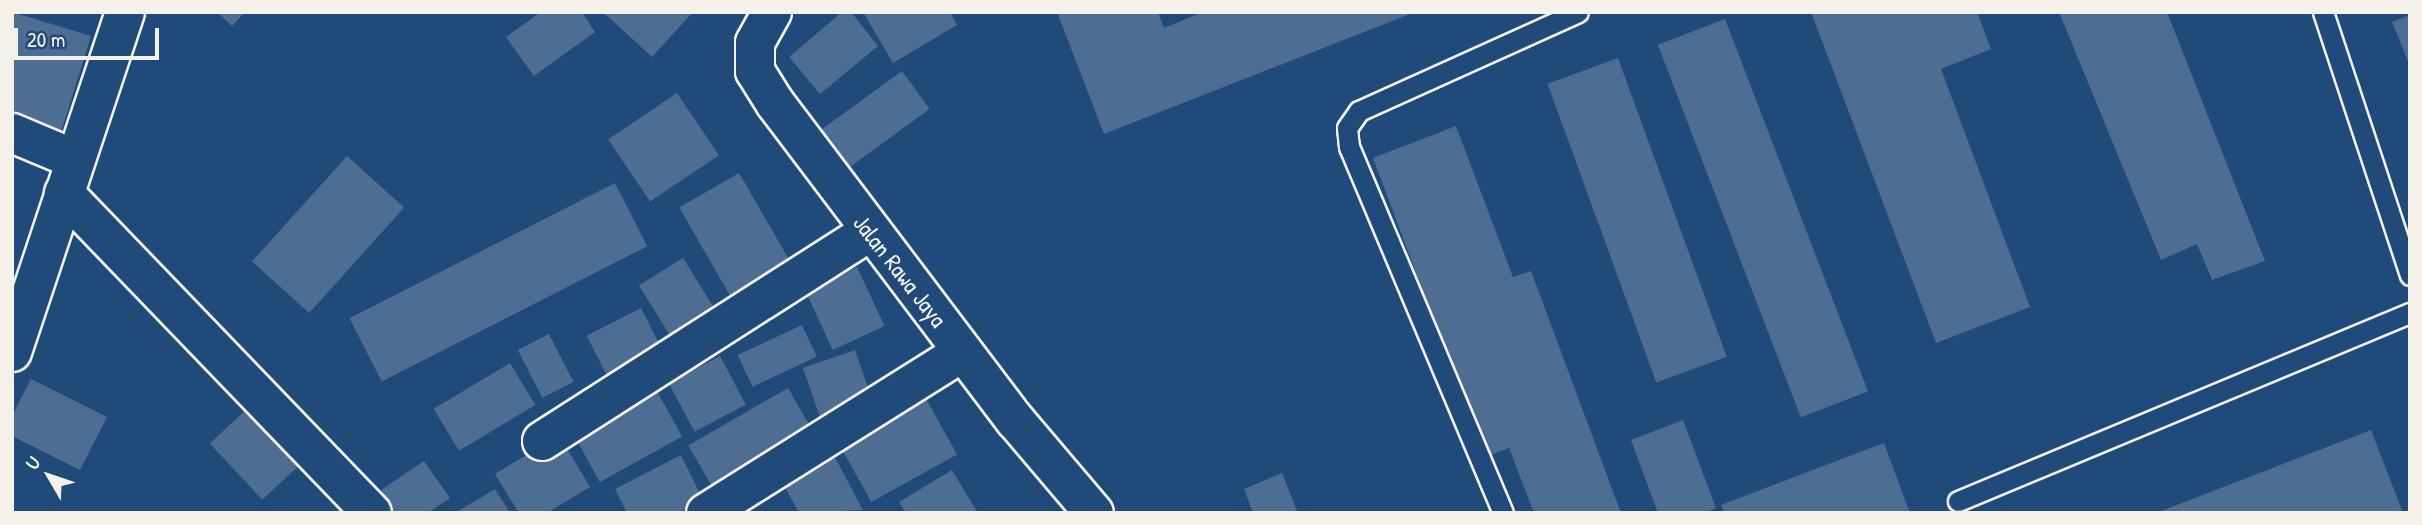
<!DOCTYPE html>
<html>
<head>
<meta charset="utf-8">
<style>
  body { margin:0 }
  #map { position:relative; width:2422px; height:525px; overflow:hidden; background:#1f4a7a; font-family:"Patrick Hand",sans-serif }
  div>[style] { position:absolute }
  .building>* { inset:0; background:#4d6e92; transform-origin:0 0 }
  .roads { filter:drop-shadow(2px 0 #f4f1e8) drop-shadow(-2px 0 #f4f1e8) drop-shadow(0 2px #f4f1e8) drop-shadow(0 -2px #f4f1e8) }
  .service>* { height:19px; margin:-9.5px; padding:0 9.5px; transform-origin:9.5px; border-radius:9.5px; background:#1f4a7a }
  .minor>* { height:38px; margin:-19px; padding:0 19px; transform-origin:19px; border-radius:19px; background:#1f4a7a }
  span { translate:-50% -50%; white-space:nowrap; text-align:center; line-height:1.15; -webkit-text-stroke:5px #1f4a7a; paint-order:stroke }
  .street-label { font-size:24px; color:#f4f1e8 }
  .frame { position:absolute; inset:0; border:14px solid #f4f1e8; pointer-events:none }
  .north { position:absolute; left:14px; top:441px; width:70px; height:70px; -webkit-text-stroke:5px #1f4a7a; paint-order:stroke; rotate:309deg; font-size:19px; font-weight:700; line-height:28px; text-align:center; color:#f4f1e8 }
  .north::after { content:''; display:block; margin:auto; width:24px; height:32px; background:#f4f1e8; clip-path:polygon(50% 0,100% 100%,50% 72%,0 100%) }
  .scale { position:absolute; left:14px; top:28px; width:145px; height:32px; box-sizing:border-box; border:4px solid #f4f1e8; border-top:0; padding-left:9px; font-size:21px; line-height:24px; white-space:nowrap; color:#f4f1e8; -webkit-text-stroke:5px #1f4a7a; paint-order:stroke }
</style>
</head>
<body>
<div id="map">
  <div class="building">
    <div style="clip-path:polygon(12px 12px,91px 36px,58px 142px,12px 129px)"></div>
    <div style="clip-path:polygon(217px 12px,245px 12px,232px 26px)"></div>
    <div style="clip-path:polygon(541px 12px,582px 12px,595px 32px,534px 76px,506px 37px)"></div>
    <div style="clip-path:polygon(603px 12px,693px 12px,652px 57px)"></div>
    <div style="clip-path:polygon(842px 12px,851px 12px,878px 46px,820px 94px,789px 57px)"></div>
    <div style="clip-path:polygon(863px 12px,950px 12px,957px 25px,893px 63px)"></div>
    <div style="clip-path:polygon(1057px 12px,1158px 12px,1164px 28px,1203px 12px,1415px 12px,1104px 134px)"></div>
    <div style="clip-path:polygon(1811px 12px,1977px 12px,1991px 49px,1941px 69px,2030px 307px,1936px 343px)"></div>
    <div style="clip-path:polygon(2059px 12px,2167px 12px,2265px 261px,2212px 280px,2197px 244px,2161px 260px)"></div>
    <div style="clip-path:polygon(2410px 15px,2410px 66px,2392px 22px)"></div>
    <div style="left:1725px;top:19px;width:399px;height:72px;rotate:69deg"></div>
    <div style="left:1618px;top:58px;width:318px;height:75px;rotate:70deg"></div>
    <div style="left:902px;top:71px;width:47px;height:105px;rotate:54deg"></div>
    <div style="left:677px;top:93px;width:75px;height:83px;rotate:56deg"></div>
    <div style="clip-path:polygon(1456px 126px,1513px 277px,1531px 271px,1621px 513px,1534px 513px,1509px 448px,1485px 457px,1373px 158px)"></div>
    <div style="left:347px;top:156px;width:77px;height:142px;rotate:42deg"></div>
    <div style="left:739px;top:173px;width:107px;height:69px;rotate:60deg"></div>
    <div style="left:615px;top:183px;width:71px;height:298px;rotate:63deg"></div>
    <div style="left:683px;top:258px;width:61px;height:52px;rotate:58deg"></div>
    <div style="left:857px;top:267px;width:65px;height:57px;rotate:65deg"></div>
    <div style="left:641px;top:308px;width:57px;height:61px;rotate:63deg"></div>
    <div style="left:802px;top:325px;width:35px;height:71px;rotate:65deg"></div>
    <div style="left:549px;top:334px;width:54px;height:35px;rotate:63deg"></div>
    <div style="left:855px;top:350px;width:52px;height:55px;rotate:71deg"></div>
    <div style="left:720px;top:356px;width:55px;height:58px;rotate:62deg"></div>
    <div style="left:510px;top:363px;width:49px;height:89px;rotate:59deg"></div>
    <div style="clip-path:polygon(31px 379px,107px 417px,80px 470px,12px 436px,12px 416px)"></div>
    <div style="left:653px;top:384px;width:60px;height:94px;rotate:61deg"></div>
    <div style="left:788px;top:388px;width:53px;height:115px;rotate:60deg"></div>
    <div style="left:924px;top:395px;width:68px;height:98px;rotate:61deg"></div>
    <div style="left:250px;top:406px;width:77px;height:55px;rotate:47deg"></div>
    <div style="clip-path:polygon(1683px 420px,1716px 508px,1703px 513px,1658px 513px,1631px 440px)"></div>
    <div style="clip-path:polygon(2371px 430px,2403px 513px,2156px 513px)"></div>
    <div style="clip-path:polygon(559px 435px,590px 487px,547px 513px,519px 513px,495px 474px)"></div>
    <div style="clip-path:polygon(1884px 443px,1910px 513px,1724px 513px,1721px 505px)"></div>
    <div style="clip-path:polygon(831px 450px,863px 510px,799px 513px,780px 478px)"></div>
    <div style="clip-path:polygon(681px 455px,703px 500px,678px 513px,627px 513px,615px 489px)"></div>
    <div style="clip-path:polygon(424px 461px,450px 498px,428px 513px,396px 513px,381px 490px)"></div>
    <div style="clip-path:polygon(952px 470px,978px 513px,906px 513px,899px 502px)"></div>
    <div style="clip-path:polygon(1282px 473px,1298px 513px,1253px 513px,1244px 489px)"></div>
    <div style="clip-path:polygon(495px 489px,510px 513px,455px 513px)"></div>
  </div>
  <div class="roads">
    <div class="service">
      <div style="left:2323px;top:12px;width:277px;rotate:71.7deg"></div>
      <div style="left:1958px;top:501px;width:490px;rotate:-22.6deg"></div>
      <div style="left:1503px;top:513px;width:397px;rotate:-112.8deg"></div>
      <div style="left:1349px;top:147px;width:19px;rotate:-96deg"></div>
      <div style="left:1347px;top:128px;width:21px;rotate:-55deg"></div>
      <div style="left:1359px;top:111px;width:240px;rotate:-24.3deg"></div>
    </div>
    <div class="minor">
      <div style="left:772px;top:12px;width:35px;rotate:119deg"></div>
      <div style="left:755px;top:43px;width:28px;rotate:90deg"></div>
      <div style="left:755px;top:71px;width:38px;rotate:58deg"></div>
      <div style="left:775px;top:103px;width:398px;rotate:52.9deg"></div>
      <div style="left:1015px;top:420px;width:122px;rotate:49.7deg"></div>
      <div style="left:12px;top:133px;width:67px;rotate:22.8deg"></div>
      <div style="left:64px;top:193px;width:444px;rotate:46.1deg"></div>
      <div style="left:12px;top:352px;width:358px;rotate:-71.6deg"></div>
      <div style="left:542px;top:441px;width:389px;rotate:-32.6deg"></div>
      <div style="left:706px;top:513px;width:303px;rotate:-32.1deg"></div>
    </div>
  </div>
  <div class="street-label">
    <span style="left:900px;top:271px;rotate:52deg">Jalan Rawa Jaya</span>
  </div>
  <div class="frame"></div>
  <div class="north">U</div>
  <div class="scale">20 m</div>
</div>
</body>
</html>
